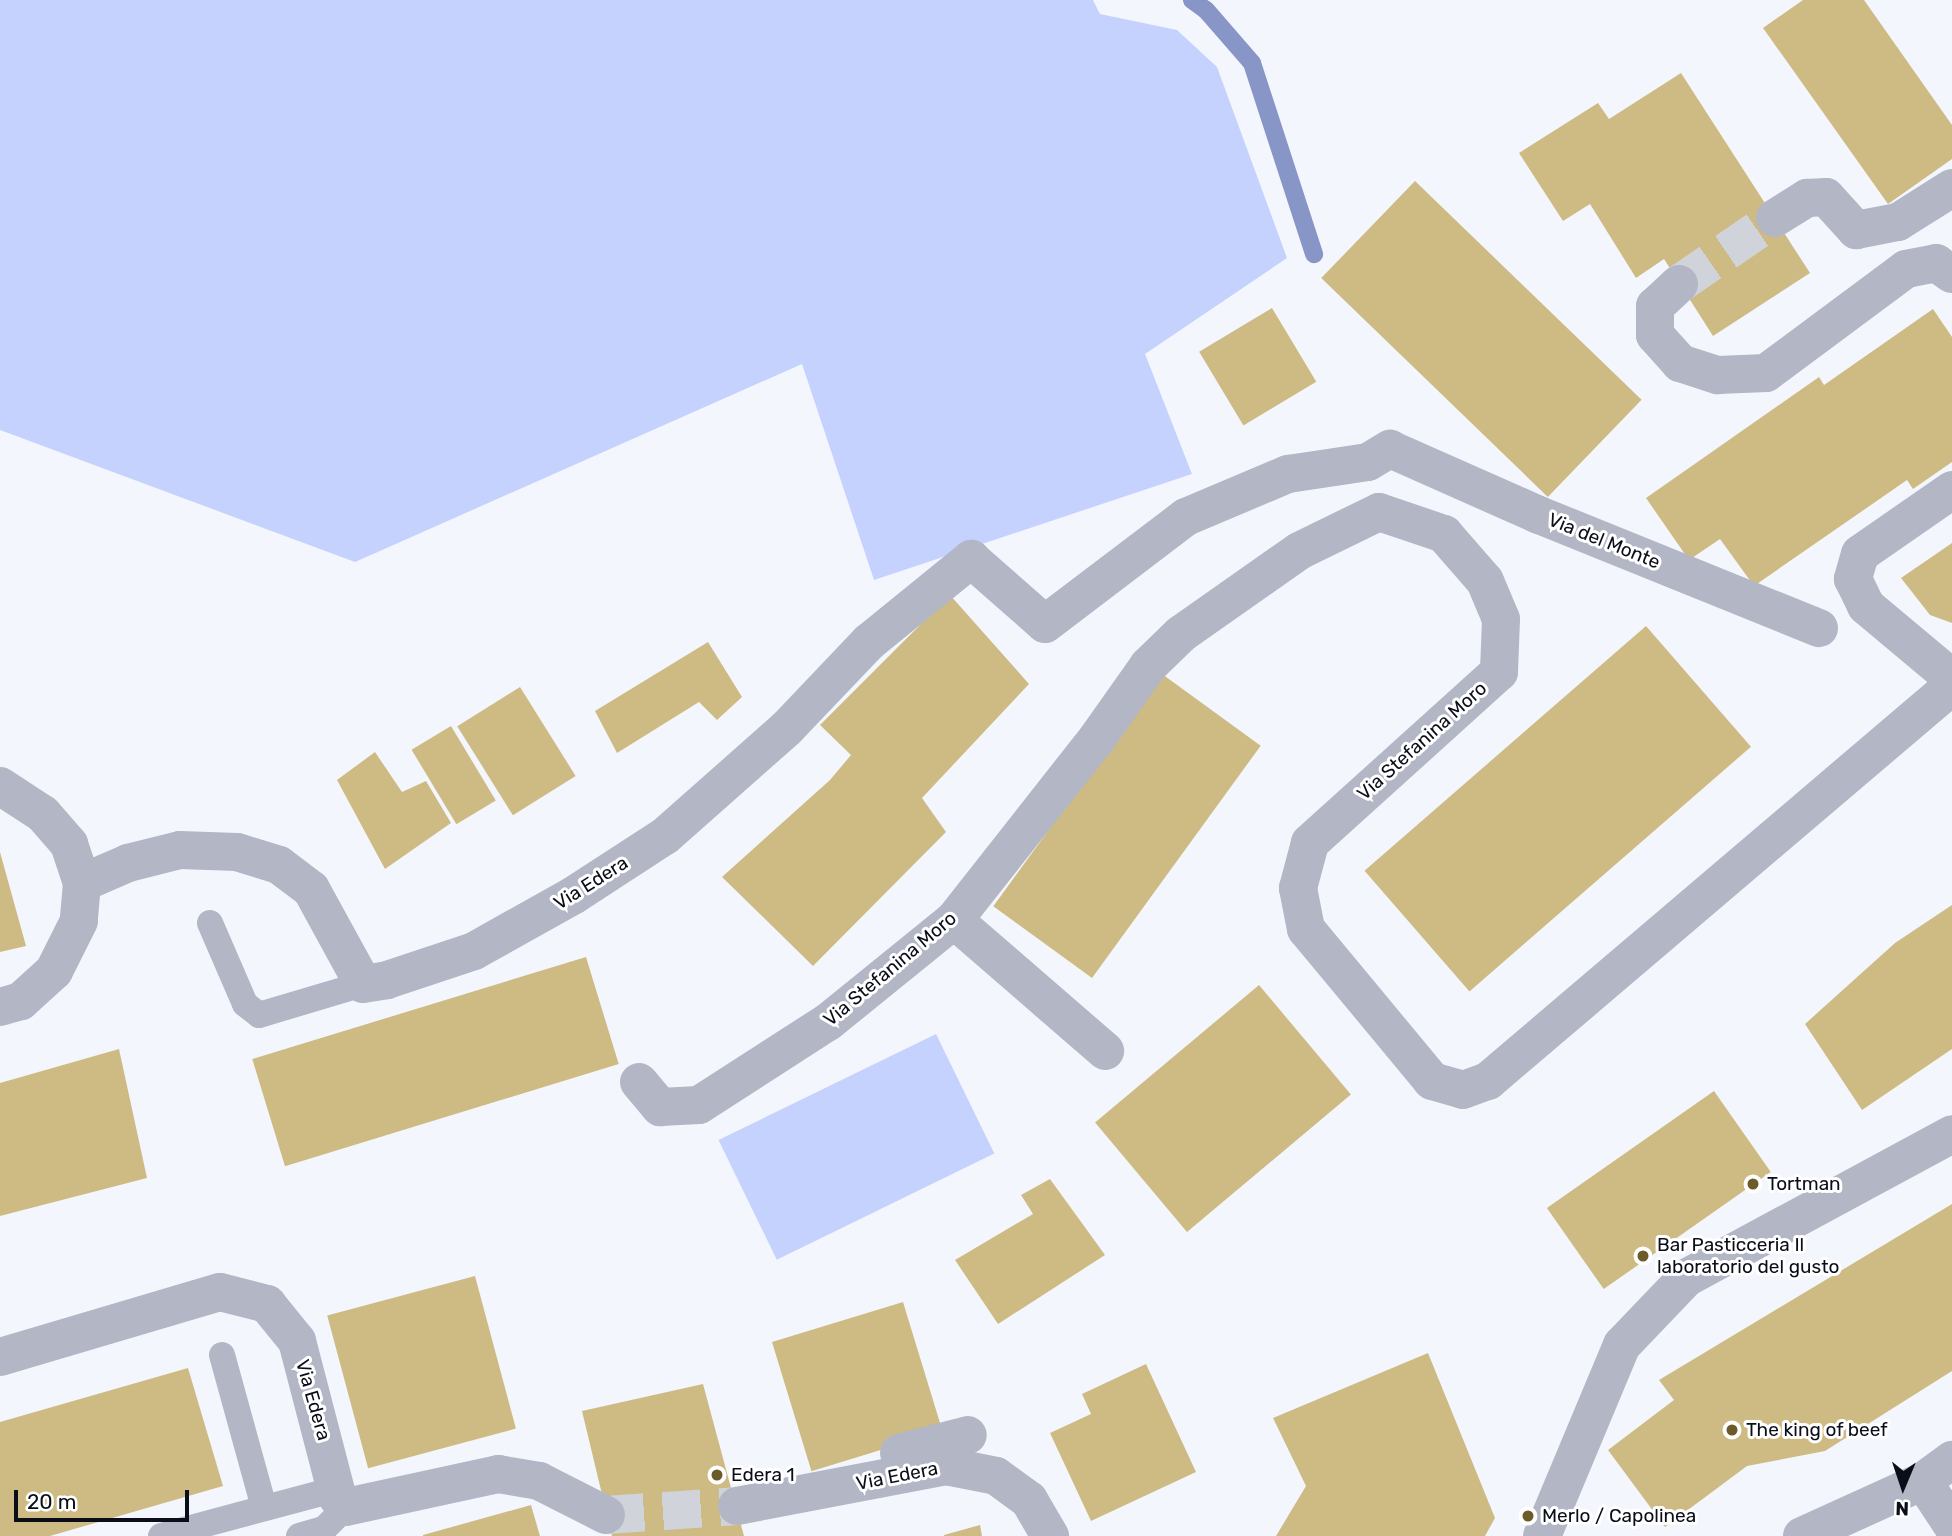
<!DOCTYPE html>
<html>
<head>
<meta charset="utf-8">
<style>
  body { margin:0 }
  #map { position:relative; width:1952px; height:1536px; overflow:hidden; background:#f4f6fd; font-family:Rubik,sans-serif }
  div>[style] { position:absolute }
  .green>* { inset:0; background:#c5d2fd; transform-origin:0 0 }
  .stream>* { height:18px; margin:-9px; padding:0 9px; transform-origin:9px; border-radius:9px; background:#8795c7 }
  .building>* { inset:0; background:#cebb84; transform-origin:0 0 }
  .minor-tunnel>* { height:38px; margin-top:-19px; transform-origin:0; background:repeating-linear-gradient(90deg,#d1d3db 0 38px,transparent 0 57px) }
  .service>* { height:26px; margin:-13px; padding:0 13px; transform-origin:13px; border-radius:13px; background:#b2b6c5 }
  .pedestrian>* { height:38px; margin:-19px; padding:0 19px; transform-origin:19px; border-radius:19px; background:#b2b6c5 }
  .minor>* { height:38px; margin:-19px; padding:0 19px; transform-origin:19px; border-radius:19px; background:#b2b6c5 }
  .tertiary>* { height:38px; margin:-19px; padding:0 19px; transform-origin:19px; border-radius:19px; background:#b2b6c5 }
  .dots>* { width:19px; height:19px; translate:-50% -50%; box-sizing:border-box; border:4px solid #fff; border-radius:50% }
  span { translate:-50% -50%; white-space:nowrap; text-align:center; line-height:1.15; -webkit-text-stroke:6px #fff; paint-order:stroke }
  .street-label { font-size:19px; color:#0b0e19 }
  .poi-label { font-size:19px; color:#0b0e19 }
  .left { translate:0 -50%; text-align:left }
  .north { position:absolute; left:1868px; top:1452px; width:70px; height:70px; -webkit-text-stroke:5px #fff; paint-order:stroke; rotate:182deg; font-size:19px; font-weight:700; line-height:28px; text-align:center; color:#0b0e19 }
  .north::after { content:''; display:block; margin:auto; width:24px; height:32px; background:#0b0e19; clip-path:polygon(50% 0,100% 100%,50% 72%,0 100%) }
  .scale { position:absolute; left:14px; top:1490px; width:175px; height:32px; box-sizing:border-box; border:4px solid #0b0e19; border-top:0; padding-left:9px; font-size:21px; line-height:24px; white-space:nowrap; color:#0b0e19; -webkit-text-stroke:5px #fff; paint-order:stroke }
</style>
</head>
<body>
<div id="map">
  <div class="green">
    <div style="clip-path:polygon(0 0,1093px 0,1100px 14px,1177px 30px,1217px 67px,1287px 258px,1145px 354px,1192px 474px,874px 580px,802px 364px,355px 562px,0 430px)"></div>
    <div style="left:936px;top:1034px;width:133px;height:242px;rotate:64deg"></div>
  </div>
  <div class="stream">
    <div style="left:1192px;top:0;width:17px;rotate:36deg"></div>
    <div style="left:1206px;top:10px;width:70px;rotate:49deg"></div>
    <div style="left:1252px;top:63px;width:201px;rotate:72deg"></div>
  </div>
  <div class="building">
    <div style="clip-path:polygon(1803px 0,1864px 0,1952px 125px,1952px 159px,1888px 204px,1763px 28px)"></div>
    <div style="clip-path:polygon(1681px 73px,1810px 273px,1713px 336px,1664px 259px,1636px 278px,1590px 204px,1563px 221px,1519px 153px,1598px 103px,1609px 119px)"></div>
    <div style="left:1415px;top:181px;width:315px;height:135px;rotate:44deg"></div>
    <div style="left:1272px;top:308px;width:86px;height:85px;rotate:59deg"></div>
    <div style="clip-path:polygon(1933px 309px,1952px 337px,1952px 462px,1913px 489px,1907px 480px,1754px 586px,1720px 539px,1689px 560px,1646px 498px,1819px 377px,1824px 385px)"></div>
    <div style="clip-path:polygon(1952px 543px,1952px 623px,1930px 615px,1901px 578px)"></div>
    <div style="clip-path:polygon(950px 595px,1029px 684px,922px 798px,946px 832px,813px 966px,722px 877px,830px 780px,851px 755px,820px 725px)"></div>
    <div style="left:1646px;top:626px;width:160px;height:373px;rotate:49deg"></div>
    <div style="clip-path:polygon(708px 642px,742px 697px,717px 720px,699px 702px,617px 753px,595px 711px)"></div>
    <div style="left:1162px;top:674px;width:122px;height:287px;rotate:36deg"></div>
    <div style="left:520px;top:687px;width:105px;height:74px;rotate:58deg"></div>
    <div style="left:451px;top:726px;width:87px;height:46px;rotate:59deg"></div>
    <div style="clip-path:polygon(375px 752px,402px 792px,426px 781px,451px 823px,385px 869px,337px 780px)"></div>
    <div style="clip-path:polygon(0 852px,26px 946px,0 952px)"></div>
    <div style="clip-path:polygon(1952px 905px,1952px 1049px,1862px 1110px,1805px 1024px,1895px 943px)"></div>
    <div style="left:586px;top:957px;width:112px;height:349px;rotate:73deg"></div>
    <div style="left:1259px;top:985px;width:143px;height:214px;rotate:50deg"></div>
    <div style="clip-path:polygon(119px 1049px,147px 1178px,0 1216px,0 1083px)"></div>
    <div style="left:1714px;top:1091px;width:99px;height:204px;rotate:55deg"></div>
    <div style="clip-path:polygon(1050px 1179px,1105px 1255px,998px 1324px,955px 1260px,1033px 1214px,1021px 1195px)"></div>
    <div style="clip-path:polygon(1952px 1204px,1952px 1371px,1825px 1451px,1747px 1466px,1665px 1527px,1608px 1450px,1674px 1400px,1659px 1380px)"></div>
    <div style="left:475px;top:1276px;width:158px;height:153px;rotate:75deg"></div>
    <div style="left:903px;top:1302px;width:135px;height:137px;rotate:73deg"></div>
    <div style="clip-path:polygon(1428px 1353px,1495px 1518px,1485px 1536px,1276px 1536px,1306px 1486px,1273px 1418px)"></div>
    <div style="clip-path:polygon(1146px 1364px,1196px 1472px,1091px 1521px,1050px 1433px,1091px 1414px,1082px 1394px)"></div>
    <div style="clip-path:polygon(188px 1368px,223px 1486px,50px 1536px,0 1536px,0 1422px)"></div>
    <div style="clip-path:polygon(703px 1384px,744px 1536px,612px 1536px,582px 1411px)"></div>
    <div style="clip-path:polygon(531px 1505px,540px 1536px,423px 1536px,423px 1535px)"></div>
    <div style="clip-path:polygon(980px 1525px,982px 1536px,944px 1536px,944px 1535px)"></div>
  </div>
  <div class="minor-tunnel">
    <div style="left:1679px;top:284px;width:116px;rotate:-34.5deg"></div>
    <div style="left:606px;top:1515px;width:131px;rotate:-3.9deg"></div>
  </div>
  <div class="service">
    <div style="left:210px;top:923px;width:88px;rotate:66.6deg"></div>
    <div style="left:245px;top:1004px;width:18px;rotate:38deg"></div>
    <div style="left:259px;top:1015px;width:109px;rotate:-16.6deg"></div>
    <div style="left:222px;top:1355px;width:158px;rotate:74.6deg"></div>
    <div style="left:161px;top:1536px;width:182px;rotate:-15deg"></div>
    <div style="left:299px;top:1536px;width:26px;rotate:-16deg"></div>
    <div style="left:324px;top:1529px;width:31px;rotate:-45deg"></div>
  </div>
  <div class="pedestrian">
    <div style="left:787px;top:728px;width:119px;rotate:-46.4deg"></div>
    <div style="left:869px;top:642px;width:132px;rotate:-39.1deg"></div>
    <div style="left:971px;top:559px;width:98px;rotate:41.3deg"></div>
    <div style="left:1045px;top:624px;width:177px;rotate:-37.2deg"></div>
    <div style="left:1186px;top:517px;width:111px;rotate:-22.9deg"></div>
    <div style="left:1288px;top:474px;width:81px;rotate:-8.5deg"></div>
    <div style="left:1368px;top:462px;width:26px;rotate:-31deg"></div>
    <div style="left:1390px;top:449px;width:163px;rotate:23.9deg"></div>
    <div style="left:1539px;top:515px;width:302px;rotate:22deg"></div>
    <div style="left:954px;top:920px;width:200px;rotate:40.9deg"></div>
    <div style="left:639px;top:1082px;width:33px;rotate:50deg"></div>
    <div style="left:660px;top:1107px;width:39px;rotate:-3deg"></div>
    <div style="left:699px;top:1105px;width:153px;rotate:-32.8deg"></div>
    <div style="left:828px;top:1022px;width:162px;rotate:-39deg"></div>
    <div style="left:954px;top:920px;width:233px;rotate:-51.8deg"></div>
  </div>
  <div class="minor">
    <div style="left:1775px;top:218px;width:38px;rotate:-32deg"></div>
    <div style="left:1807px;top:198px;width:19px;rotate:-3deg"></div>
    <div style="left:1826px;top:197px;width:45px;rotate:47.7deg"></div>
    <div style="left:1856px;top:230px;width:43px;rotate:-10.8deg"></div>
    <div style="left:1898px;top:222px;width:64px;rotate:-32.2deg"></div>
    <div style="left:1679px;top:284px;width:33px;rotate:137deg"></div>
    <div style="left:1655px;top:306px;width:29px;rotate:90deg"></div>
    <div style="left:1655px;top:335px;width:38px;rotate:48deg"></div>
    <div style="left:1680px;top:363px;width:40px;rotate:18deg"></div>
    <div style="left:1718px;top:375px;width:48px;rotate:-2.4deg"></div>
    <div style="left:1766px;top:373px;width:174px;rotate:-36.6deg"></div>
    <div style="left:1906px;top:269px;width:31px;rotate:-11deg"></div>
    <div style="left:1936px;top:263px;width:19px;rotate:35deg"></div>
    <div style="left:1952px;top:490px;width:112px;rotate:145.2deg"></div>
    <div style="left:1860px;top:554px;width:26px;rotate:106deg"></div>
    <div style="left:1853px;top:579px;width:30px;rotate:64deg"></div>
    <div style="left:1866px;top:606px;width:112px;rotate:39.9deg"></div>
    <div style="left:1098px;top:737px;width:87px;rotate:-54.8deg"></div>
    <div style="left:1148px;top:666px;width:46px;rotate:-44.1deg"></div>
    <div style="left:1181px;top:634px;width:144px;rotate:-35.1deg"></div>
    <div style="left:1299px;top:551px;width:89px;rotate:-26deg"></div>
    <div style="left:1379px;top:512px;width:69px;rotate:18.7deg"></div>
    <div style="left:1444px;top:534px;width:62px;rotate:48.9deg"></div>
    <div style="left:1485px;top:581px;width:41px;rotate:67.2deg"></div>
    <div style="left:1501px;top:619px;width:53px;rotate:92.2deg"></div>
    <div style="left:1499px;top:672px;width:255px;rotate:137.9deg"></div>
    <div style="left:1310px;top:843px;width:47px;rotate:104.9deg"></div>
    <div style="left:1298px;top:888px;width:42px;rotate:79deg"></div>
    <div style="left:1306px;top:929px;width:197px;rotate:50.3deg"></div>
    <div style="left:1432px;top:1081px;width:32px;rotate:16deg"></div>
    <div style="left:1463px;top:1090px;width:27px;rotate:-20deg"></div>
    <div style="left:1488px;top:1081px;width:609px;rotate:-40.41deg"></div>
    <div style="left:0;top:786px;width:51px;rotate:33.1deg"></div>
    <div style="left:43px;top:814px;width:40px;rotate:49deg"></div>
    <div style="left:69px;top:844px;width:41px;rotate:71.6deg"></div>
    <div style="left:82px;top:883px;width:38px;rotate:95deg"></div>
    <div style="left:79px;top:921px;width:56px;rotate:116.6deg"></div>
    <div style="left:54px;top:971px;width:45px;rotate:137.7deg"></div>
    <div style="left:21px;top:1001px;width:22px;rotate:164deg"></div>
    <div style="left:82px;top:883px;width:50px;rotate:-23.5deg"></div>
    <div style="left:128px;top:863px;width:54px;rotate:-14deg"></div>
    <div style="left:180px;top:850px;width:57px;rotate:2deg"></div>
    <div style="left:237px;top:852px;width:44px;rotate:17.2deg"></div>
    <div style="left:279px;top:865px;width:40px;rotate:37deg"></div>
    <div style="left:311px;top:889px;width:108px;rotate:61.3deg"></div>
    <div style="left:363px;top:984px;width:24px;rotate:-9deg"></div>
    <div style="left:387px;top:980px;width:92px;rotate:-18.4deg"></div>
    <div style="left:474px;top:951px;width:115px;rotate:-29.2deg"></div>
    <div style="left:574px;top:895px;width:108px;rotate:-33deg"></div>
    <div style="left:665px;top:836px;width:163px;rotate:-41.5deg"></div>
    <div style="left:0;top:1357px;width:229px;rotate:-16.5deg"></div>
    <div style="left:220px;top:1292px;width:49px;rotate:14.3deg"></div>
    <div style="left:267px;top:1304px;width:48px;rotate:51deg"></div>
    <div style="left:297px;top:1341px;width:162px;rotate:75.4deg"></div>
    <div style="left:338px;top:1498px;width:12px;rotate:48deg"></div>
    <div style="left:346px;top:1507px;width:156px;rotate:-12.2deg"></div>
    <div style="left:498px;top:1474px;width:42px;rotate:9.7deg"></div>
    <div style="left:539px;top:1481px;width:75px;rotate:26.9deg"></div>
    <div style="left:899px;top:1453px;width:71px;rotate:-14.6deg"></div>
    <div style="left:1923px;top:1481px;width:53px;rotate:56.6deg"></div>
    <div style="left:737px;top:1506px;width:213px;rotate:-10.8deg"></div>
    <div style="left:946px;top:1466px;width:51px;rotate:11.3deg"></div>
    <div style="left:996px;top:1476px;width:41px;rotate:36deg"></div>
    <div style="left:1029px;top:1500px;width:42px;rotate:59.7deg"></div>
  </div>
  <div class="tertiary">
    <div style="left:1542px;top:1536px;width:207px;rotate:-67.3deg"></div>
    <div style="left:1622px;top:1345px;width:93px;rotate:-46.3deg"></div>
    <div style="left:1686px;top:1278px;width:302px;rotate:-28.4deg"></div>
    <div style="left:1802px;top:1536px;width:133px;rotate:-24.4deg"></div>
    <div style="left:1923px;top:1481px;width:36px;rotate:-36deg"></div>
  </div>
  <div class="dots">
    <div style="left:1753px;top:1184px;background:#6c5b29"></div>
    <div style="left:1643px;top:1256px;background:#6c5b29"></div>
    <div style="left:1732px;top:1430px;background:#6c5b29"></div>
    <div style="left:717px;top:1475px;background:#6c5b29"></div>
    <div style="left:1528px;top:1516px;background:#6c5b29"></div>
  </div>
  <div class="street-label">
    <span style="left:1604px;top:541px;rotate:22deg">Via del Monte</span>
    <span style="left:1422px;top:741px;rotate:-42deg">Via Stefanina Moro</span>
    <span style="left:591px;top:883px;rotate:-32deg">Via Edera</span>
    <span style="left:890px;top:969px;rotate:-40deg">Via Stefanina Moro</span>
    <span style="left:313px;top:1400px;rotate:74deg">Via Edera</span>
    <span style="left:897px;top:1476px;rotate:-11deg">Via Edera</span>
  </div>
  <div class="poi-label">
    <span class="left" style="left:1767px;top:1184px">Tortman</span>
    <span class="left" style="left:1657px;top:1256px">Bar Pasticceria Il<br>laboratorio del gusto</span>
    <span class="left" style="left:1746px;top:1430px">The king of beef</span>
    <span class="left" style="left:731px;top:1475px">Edera 1</span>
    <span class="left" style="left:1542px;top:1516px">Merlo / Capolinea</span>
  </div>
  <div class="north">N</div>
  <div class="scale">20 m</div>
</div>
</body>
</html>
